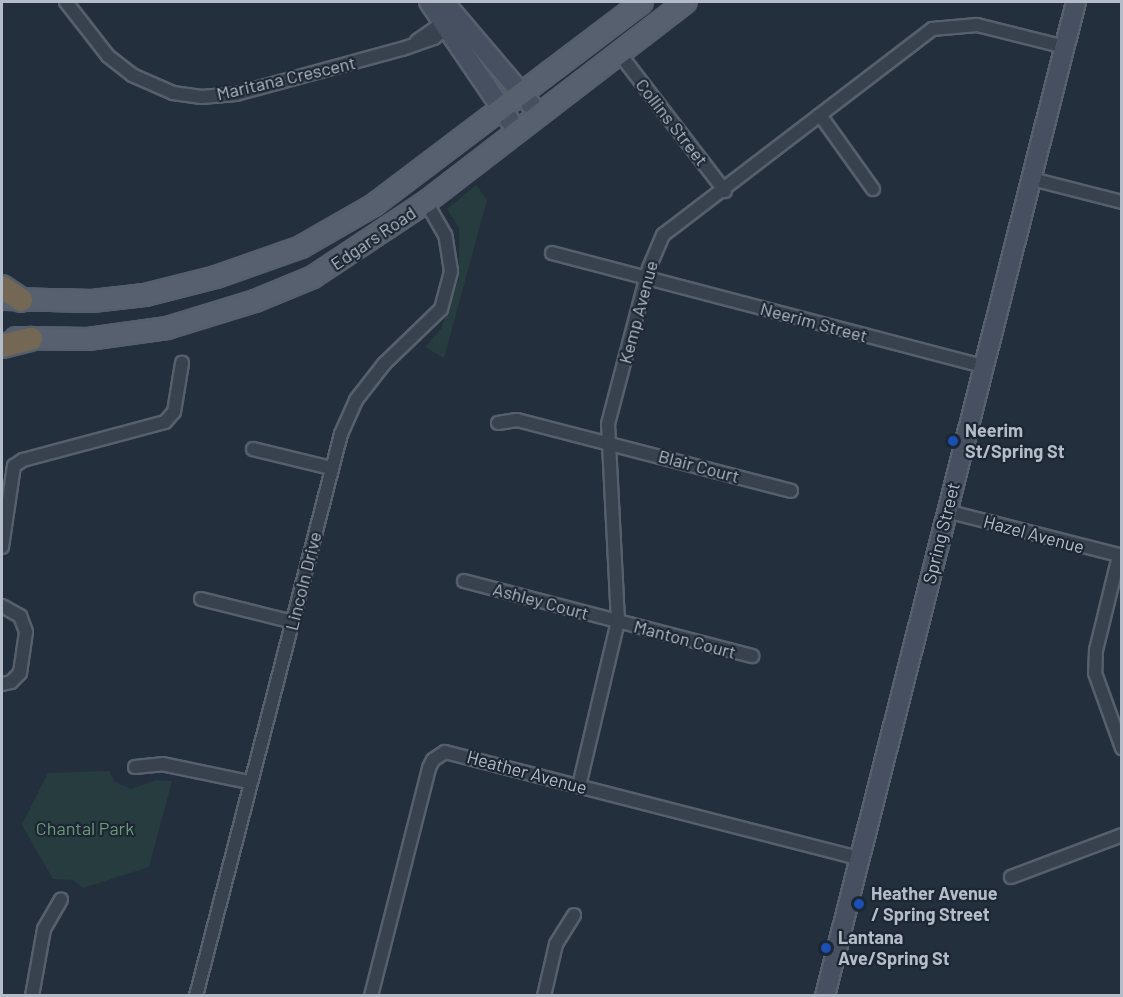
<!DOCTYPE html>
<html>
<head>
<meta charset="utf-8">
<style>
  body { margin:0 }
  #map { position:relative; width:1123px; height:997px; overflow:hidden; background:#242f3e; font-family:Barlow,sans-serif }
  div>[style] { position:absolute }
  .green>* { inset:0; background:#263c3f }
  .roads { filter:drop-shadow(2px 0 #565f6c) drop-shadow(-2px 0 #565f6c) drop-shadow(0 2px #565f6c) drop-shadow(0 -2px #565f6c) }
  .street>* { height:12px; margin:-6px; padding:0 6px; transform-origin:6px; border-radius:6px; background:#38414e }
  .secondary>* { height:18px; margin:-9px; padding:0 9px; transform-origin:9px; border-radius:9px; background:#465061 }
  .primary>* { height:20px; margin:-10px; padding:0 10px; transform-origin:10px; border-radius:10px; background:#56606e }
  .highway>* { height:22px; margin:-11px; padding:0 11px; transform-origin:11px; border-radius:11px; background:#746855 }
  .dots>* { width:16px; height:16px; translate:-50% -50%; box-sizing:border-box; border:3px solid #1d2633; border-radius:50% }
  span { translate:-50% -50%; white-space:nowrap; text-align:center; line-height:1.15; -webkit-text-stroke:4.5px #1d2633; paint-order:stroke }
  .street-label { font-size:18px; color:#b4bcc9 }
  .poi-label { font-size:18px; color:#b4bcc9; font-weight:700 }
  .left { translate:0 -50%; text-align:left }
  .park-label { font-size:18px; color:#6b9a76 }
  .frame { position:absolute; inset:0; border:3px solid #b4bcc9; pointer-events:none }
</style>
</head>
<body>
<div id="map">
  <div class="green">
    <div style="clip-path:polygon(476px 185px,487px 200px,444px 358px,425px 347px,441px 329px,459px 279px,459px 228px,447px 209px)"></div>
    <div style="clip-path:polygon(109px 771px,115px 782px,131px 789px,156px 780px,172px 781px,149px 867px,83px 888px,73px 880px,53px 879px,22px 825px,48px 773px)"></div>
  </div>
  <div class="roads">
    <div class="street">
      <div style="left:66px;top:2px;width:68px;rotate:52.1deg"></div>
      <div style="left:108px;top:56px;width:31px;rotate:38deg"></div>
      <div style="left:132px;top:75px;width:45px;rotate:23.7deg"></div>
      <div style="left:173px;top:93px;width:29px;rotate:8deg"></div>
      <div style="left:202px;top:97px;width:34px;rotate:-5deg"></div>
      <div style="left:236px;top:94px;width:172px;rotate:-15.2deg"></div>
      <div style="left:402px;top:49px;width:34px;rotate:-19deg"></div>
      <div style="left:434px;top:38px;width:23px;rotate:-41deg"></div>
      <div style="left:417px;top:41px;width:39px;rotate:-35deg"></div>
      <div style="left:619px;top:53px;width:174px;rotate:52.5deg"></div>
      <div style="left:820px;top:115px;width:91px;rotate:54.4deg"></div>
      <div style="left:1032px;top:179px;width:93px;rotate:14.3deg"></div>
      <div style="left:552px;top:253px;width:446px;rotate:14.7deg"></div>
      <div style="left:498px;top:423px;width:19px;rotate:-9deg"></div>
      <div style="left:517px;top:420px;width:283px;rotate:14.5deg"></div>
      <div style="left:253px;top:449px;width:80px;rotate:13.7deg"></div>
      <div style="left:946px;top:511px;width:182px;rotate:14.3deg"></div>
      <div style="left:2px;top:547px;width:82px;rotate:-81.6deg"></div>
      <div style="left:14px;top:466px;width:11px;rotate:-34deg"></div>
      <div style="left:23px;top:460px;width:147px;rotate:-15deg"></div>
      <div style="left:165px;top:422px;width:13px;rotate:-48deg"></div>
      <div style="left:174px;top:412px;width:50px;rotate:-80.7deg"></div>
      <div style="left:1119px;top:556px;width:97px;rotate:103.7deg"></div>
      <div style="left:1096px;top:650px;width:23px;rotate:92deg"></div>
      <div style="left:1095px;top:673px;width:80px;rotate:70.2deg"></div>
      <div style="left:464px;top:581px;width:298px;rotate:14.6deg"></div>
      <div style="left:201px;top:599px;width:95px;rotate:14deg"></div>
      <div style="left:2px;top:606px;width:21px;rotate:29deg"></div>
      <div style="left:20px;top:616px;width:17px;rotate:69deg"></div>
      <div style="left:26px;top:632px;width:41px;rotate:98.3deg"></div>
      <div style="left:20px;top:673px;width:13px;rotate:135deg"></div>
      <div style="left:11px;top:682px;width:9px;rotate:167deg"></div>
      <div style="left:135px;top:767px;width:27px;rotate:-6deg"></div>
      <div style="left:162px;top:764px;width:89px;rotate:11.7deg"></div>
      <div style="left:579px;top:786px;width:170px;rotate:-76.7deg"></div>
      <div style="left:618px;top:621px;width:197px;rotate:-92.9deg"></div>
      <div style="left:608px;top:424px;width:161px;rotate:-75.3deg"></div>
      <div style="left:649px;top:268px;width:36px;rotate:-67deg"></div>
      <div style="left:663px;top:235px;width:339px;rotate:-37.4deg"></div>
      <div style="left:932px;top:29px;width:45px;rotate:-5.1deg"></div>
      <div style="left:977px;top:25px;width:91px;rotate:14deg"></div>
      <div style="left:1011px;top:877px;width:119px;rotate:-20.7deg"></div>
      <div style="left:32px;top:996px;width:68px;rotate:-79.8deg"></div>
      <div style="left:44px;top:929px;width:34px;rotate:-60deg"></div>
      <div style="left:196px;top:996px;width:580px;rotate:-75.53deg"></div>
      <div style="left:341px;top:434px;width:37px;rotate:-66deg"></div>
      <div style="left:356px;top:400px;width:46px;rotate:-52.1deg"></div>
      <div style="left:384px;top:364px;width:79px;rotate:-44deg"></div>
      <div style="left:441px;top:309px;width:39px;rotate:-75deg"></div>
      <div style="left:451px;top:271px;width:36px;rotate:-99deg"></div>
      <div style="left:445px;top:235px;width:38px;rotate:-120deg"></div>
      <div style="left:371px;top:996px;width:235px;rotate:-75.7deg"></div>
      <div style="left:429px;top:768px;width:9px;rotate:-63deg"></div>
      <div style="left:433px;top:760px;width:14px;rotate:-34deg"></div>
      <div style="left:445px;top:752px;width:426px;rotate:14.4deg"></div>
      <div style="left:544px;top:996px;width:53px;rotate:-77deg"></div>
      <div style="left:556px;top:944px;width:34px;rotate:-58deg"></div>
    </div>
    <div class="secondary">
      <div style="left:429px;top:2px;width:156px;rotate:55.7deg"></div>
      <div style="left:444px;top:2px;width:147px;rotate:49.7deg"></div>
      <div style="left:825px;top:996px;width:1025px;rotate:-75.83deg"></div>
    </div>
    <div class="primary">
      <div style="left:6px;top:299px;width:86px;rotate:1.3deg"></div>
      <div style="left:92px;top:301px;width:53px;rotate:-6.5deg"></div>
      <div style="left:145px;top:295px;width:73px;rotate:-14.2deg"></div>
      <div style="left:216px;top:277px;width:90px;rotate:-19.4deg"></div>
      <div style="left:301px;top:247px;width:84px;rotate:-29.9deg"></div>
      <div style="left:374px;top:205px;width:336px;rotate:-37.1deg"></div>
      <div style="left:16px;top:338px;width:72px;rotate:0.8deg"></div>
      <div style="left:88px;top:339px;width:80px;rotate:-7.9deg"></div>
      <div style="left:167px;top:328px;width:92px;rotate:-17.1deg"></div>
      <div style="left:255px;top:301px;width:63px;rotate:-22.5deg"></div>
      <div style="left:313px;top:277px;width:136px;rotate:-33.6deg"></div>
      <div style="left:426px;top:202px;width:328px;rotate:-37.6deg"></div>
    </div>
    <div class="highway">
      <div style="left:2px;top:287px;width:23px;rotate:34deg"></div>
      <div style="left:2px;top:346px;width:30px;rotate:-14deg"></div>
    </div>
  </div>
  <div class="dots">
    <div style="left:953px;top:441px;background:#1a4fb4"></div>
    <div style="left:859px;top:904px;background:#1a4fb4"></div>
    <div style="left:826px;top:948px;background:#1a4fb4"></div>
  </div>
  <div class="street-label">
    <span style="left:286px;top:78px;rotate:-13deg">Maritana Crescent</span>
    <span style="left:672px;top:122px;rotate:52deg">Collins Street</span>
    <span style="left:373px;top:238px;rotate:-34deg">Edgars Road</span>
    <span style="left:638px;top:312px;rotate:-75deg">Kemp Avenue</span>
    <span style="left:814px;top:322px;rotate:15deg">Neerim Street</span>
    <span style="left:699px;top:466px;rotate:15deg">Blair Court</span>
    <span style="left:941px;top:533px;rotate:-76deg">Spring Street</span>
    <span style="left:1034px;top:534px;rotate:15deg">Hazel Avenue</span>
    <span style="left:303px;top:581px;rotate:-76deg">Lincoln Drive</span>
    <span style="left:541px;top:601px;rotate:15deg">Ashley Court</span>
    <span style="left:685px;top:639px;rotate:15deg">Manton Court</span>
    <span style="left:527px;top:772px;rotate:15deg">Heather Avenue</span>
  </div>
  <div class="poi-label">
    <span class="left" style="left:965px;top:441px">Neerim<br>St/Spring St</span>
    <span class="left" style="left:871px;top:904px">Heather Avenue<br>/ Spring Street</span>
    <span class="left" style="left:838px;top:948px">Lantana<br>Ave/Spring St</span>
  </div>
  <div class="park-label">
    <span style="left:85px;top:828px">Chantal Park</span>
  </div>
  <div class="frame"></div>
</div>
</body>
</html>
